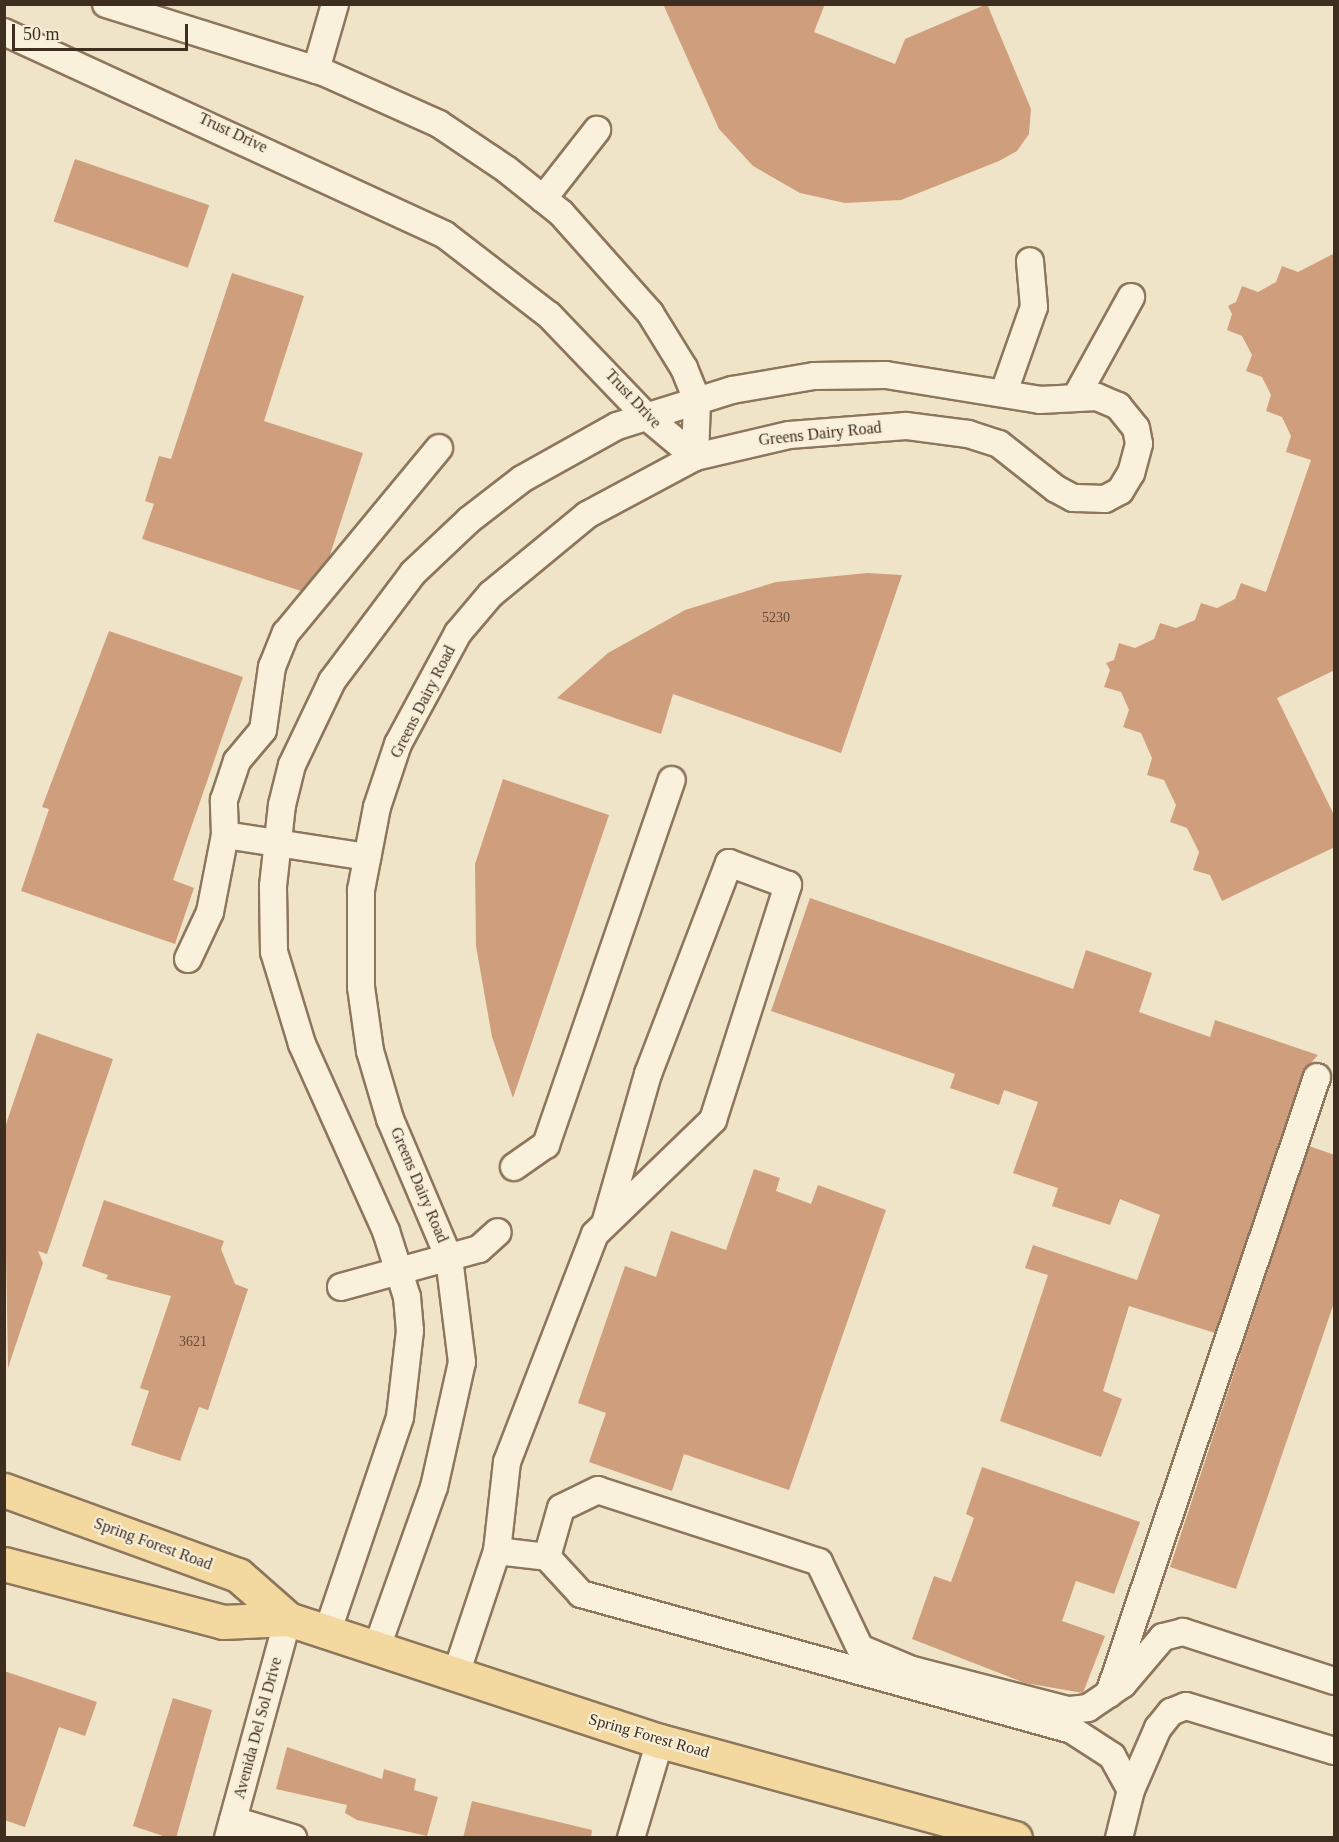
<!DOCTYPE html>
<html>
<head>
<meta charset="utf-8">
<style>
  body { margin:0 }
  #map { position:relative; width:1339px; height:1842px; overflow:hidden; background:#f0e4c8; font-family:"Times New Roman",serif }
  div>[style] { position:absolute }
  .building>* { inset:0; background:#cf9f7d; transform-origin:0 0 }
  .roads { filter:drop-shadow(2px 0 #8d765c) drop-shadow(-2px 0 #8d765c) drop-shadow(0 2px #8d765c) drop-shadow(0 -2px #8d765c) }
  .minor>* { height:26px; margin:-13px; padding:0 13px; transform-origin:13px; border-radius:13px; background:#faf1dc }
  .major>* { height:33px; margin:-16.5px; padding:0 16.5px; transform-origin:16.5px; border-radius:16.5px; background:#f3d9a0 }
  span { translate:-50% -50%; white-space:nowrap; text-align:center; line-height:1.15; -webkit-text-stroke:4.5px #f7eed8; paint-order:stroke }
  .number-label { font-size:14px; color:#624a37 }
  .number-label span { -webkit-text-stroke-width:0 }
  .street-label { font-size:16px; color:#3d2e20 }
  .frame { position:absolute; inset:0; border:6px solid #3d2e20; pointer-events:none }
  .scale { position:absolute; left:12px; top:24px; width:176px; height:27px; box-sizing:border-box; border:3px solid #3d2e20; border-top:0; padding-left:8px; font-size:18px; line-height:21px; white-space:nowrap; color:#3d2e20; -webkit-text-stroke:4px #f7eed8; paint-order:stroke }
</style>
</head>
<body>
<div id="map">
  <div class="building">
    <div style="clip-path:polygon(663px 4px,825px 4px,814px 32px,895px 64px,905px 39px,987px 4px,1031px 109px,1029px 134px,1017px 151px,999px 161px,901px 200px,845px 203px,800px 193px,753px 166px,719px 129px)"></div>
    <div style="left:75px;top:159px;width:142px;height:66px;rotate:19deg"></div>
    <div style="clip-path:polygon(1335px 253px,1335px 670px,1277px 698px,1335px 817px,1335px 847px,1222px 901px,1210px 875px,1193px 870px,1199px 852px,1187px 828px,1170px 822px,1176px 805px,1164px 780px,1147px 775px,1152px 758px,1141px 733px,1123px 727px,1129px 710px,1121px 692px,1104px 687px,1110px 670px,1106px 663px,1114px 660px,1119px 643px,1135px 648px,1154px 639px,1160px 623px,1176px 628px,1195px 620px,1201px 603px,1217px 608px,1235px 599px,1241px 583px,1266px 592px,1311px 460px,1286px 452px,1291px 436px,1282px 417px,1266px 411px,1271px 395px,1262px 377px,1246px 371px,1252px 355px,1242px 336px,1227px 330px,1232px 314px,1228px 306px,1236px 302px,1242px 286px,1258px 292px,1276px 282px,1282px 266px,1298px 272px)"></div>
    <div style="clip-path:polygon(232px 273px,304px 296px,264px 421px,363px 453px,329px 558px,301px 591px,142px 539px,154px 504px,145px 501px,159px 456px,171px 459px)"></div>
    <div style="clip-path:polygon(867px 573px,902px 575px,841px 753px,673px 694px,661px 734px,557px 698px,608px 653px,685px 610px,776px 582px)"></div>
    <div style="clip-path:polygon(109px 631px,243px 677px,173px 880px,194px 888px,175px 944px,21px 891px,49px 809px,42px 807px)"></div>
    <div style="clip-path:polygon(503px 779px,609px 815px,513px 1098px,492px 1037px,476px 946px,475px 864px)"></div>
    <div style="clip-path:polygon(810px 898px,1073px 989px,1086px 950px,1152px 973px,1139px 1012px,1210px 1037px,1215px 1020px,1318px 1055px,1303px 1072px,1215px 1333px,1129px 1306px,1103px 1391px,1122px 1399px,1101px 1457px,1000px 1421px,1048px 1275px,1025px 1268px,1033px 1245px,1137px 1280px,1160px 1215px,1120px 1199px,1110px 1225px,1052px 1206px,1058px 1188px,1013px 1173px,1038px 1102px,1004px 1090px,999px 1105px,950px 1088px,955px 1074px,771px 1011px)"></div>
    <div style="clip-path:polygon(37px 1033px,113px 1059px,47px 1254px,38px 1251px,43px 1263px,8px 1368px,4px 1130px)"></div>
    <div style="clip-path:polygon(1309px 1146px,1335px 1155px,1335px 1300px,1236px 1589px,1170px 1567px)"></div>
    <div style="clip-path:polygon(754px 1169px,780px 1178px,776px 1191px,811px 1204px,818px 1185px,886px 1210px,789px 1490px,684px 1454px,672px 1491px,589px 1462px,606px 1413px,578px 1403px,625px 1266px,656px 1277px,671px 1231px,726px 1250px)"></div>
    <div style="clip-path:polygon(104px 1200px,224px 1241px,221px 1249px,235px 1284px,248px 1289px,208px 1410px,199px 1407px,180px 1461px,131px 1445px,149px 1391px,140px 1388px,171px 1296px,106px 1279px,108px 1275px,82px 1266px)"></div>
    <div style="clip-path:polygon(982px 1467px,1140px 1522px,1114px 1594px,1076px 1581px,1062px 1621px,1105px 1636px,1083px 1693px,1025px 1683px,912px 1639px,934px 1576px,951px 1582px,974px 1518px,966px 1514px)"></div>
    <div style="clip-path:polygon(4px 1671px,97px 1702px,85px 1736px,59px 1727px,25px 1827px,4px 1820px)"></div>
    <div style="clip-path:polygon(173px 1698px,212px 1710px,176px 1838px,169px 1838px,133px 1826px)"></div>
    <div style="clip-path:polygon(287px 1747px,382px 1779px,384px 1769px,416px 1779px,414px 1790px,438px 1797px,427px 1836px,357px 1820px,345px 1813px,347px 1805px,276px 1789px)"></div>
    <div style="clip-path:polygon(472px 1801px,592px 1830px,591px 1838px,463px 1838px)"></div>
  </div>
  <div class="roads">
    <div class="minor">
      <div style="left:106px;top:4px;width:227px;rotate:17.4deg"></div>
      <div style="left:323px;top:72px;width:127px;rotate:24.1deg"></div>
      <div style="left:439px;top:124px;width:81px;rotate:33.9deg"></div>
      <div style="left:506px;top:169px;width:70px;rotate:38.7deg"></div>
      <div style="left:561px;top:213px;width:134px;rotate:48.3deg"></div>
      <div style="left:650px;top:313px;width:65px;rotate:58.3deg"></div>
      <div style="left:684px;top:368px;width:35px;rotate:68deg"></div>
      <div style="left:697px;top:401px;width:56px;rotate:92deg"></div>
      <div style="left:4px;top:32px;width:485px;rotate:24.7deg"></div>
      <div style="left:445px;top:235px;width:131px;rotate:37.6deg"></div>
      <div style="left:549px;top:315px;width:140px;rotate:46.2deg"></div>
      <div style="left:646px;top:416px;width:64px;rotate:39.9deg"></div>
      <div style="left:316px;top:70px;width:69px;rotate:-73.9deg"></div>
      <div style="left:543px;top:199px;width:88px;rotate:-52deg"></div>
      <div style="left:1004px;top:392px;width:90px;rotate:-70.6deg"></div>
      <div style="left:1034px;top:307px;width:46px;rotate:-95deg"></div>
      <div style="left:1077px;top:395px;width:112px;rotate:-61.1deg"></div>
      <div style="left:225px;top:835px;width:144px;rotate:8.8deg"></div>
      <div style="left:188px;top:959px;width:52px;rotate:-64.9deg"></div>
      <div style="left:210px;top:912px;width:78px;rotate:-79deg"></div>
      <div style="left:225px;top:835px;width:35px;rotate:-92deg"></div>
      <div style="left:224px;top:800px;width:41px;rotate:-71.6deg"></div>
      <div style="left:237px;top:761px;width:40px;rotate:-50deg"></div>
      <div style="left:263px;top:730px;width:64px;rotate:-81.9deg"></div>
      <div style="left:272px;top:667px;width:37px;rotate:-68deg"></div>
      <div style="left:286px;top:633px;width:240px;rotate:-50.4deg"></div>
      <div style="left:514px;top:1167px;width:39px;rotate:-35deg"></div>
      <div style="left:546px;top:1145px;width:386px;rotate:-71deg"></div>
      <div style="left:341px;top:1287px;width:143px;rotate:-15.4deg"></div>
      <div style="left:479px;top:1249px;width:25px;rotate:-42deg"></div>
      <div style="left:497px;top:1551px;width:90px;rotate:-83.6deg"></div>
      <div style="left:507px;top:1462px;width:244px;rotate:-68.9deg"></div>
      <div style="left:595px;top:1234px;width:164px;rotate:-44deg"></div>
      <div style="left:713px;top:1120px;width:247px;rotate:-72.3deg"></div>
      <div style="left:788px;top:885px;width:63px;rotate:-159.6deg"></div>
      <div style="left:729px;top:863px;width:226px;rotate:111deg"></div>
      <div style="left:648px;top:1074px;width:152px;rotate:106deg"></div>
      <div style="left:327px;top:1633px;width:228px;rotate:-71.3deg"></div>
      <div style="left:400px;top:1417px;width:87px;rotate:-83.4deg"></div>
      <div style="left:410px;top:1331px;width:34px;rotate:-95deg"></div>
      <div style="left:407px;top:1297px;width:69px;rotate:-107.7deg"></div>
      <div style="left:386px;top:1231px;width:205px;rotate:-114.2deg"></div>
      <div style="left:302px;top:1044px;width:96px;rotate:-106.9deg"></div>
      <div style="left:274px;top:952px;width:66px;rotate:-90.9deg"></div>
      <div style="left:273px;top:886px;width:81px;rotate:-83.7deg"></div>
      <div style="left:282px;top:805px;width:41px;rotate:-76deg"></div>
      <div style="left:292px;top:765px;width:93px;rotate:-64.5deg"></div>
      <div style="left:332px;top:681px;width:135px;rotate:-53.1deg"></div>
      <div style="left:413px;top:573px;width:77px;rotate:-43.4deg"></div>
      <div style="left:469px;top:520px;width:67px;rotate:-37.7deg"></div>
      <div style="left:522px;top:479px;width:109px;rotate:-29.2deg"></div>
      <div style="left:617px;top:426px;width:121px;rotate:-17.4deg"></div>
      <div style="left:732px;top:390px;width:83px;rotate:-9.7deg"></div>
      <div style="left:814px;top:376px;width:72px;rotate:-0.8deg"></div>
      <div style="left:886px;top:375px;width:156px;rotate:9.2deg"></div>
      <div style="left:1040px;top:400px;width:57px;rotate:-3deg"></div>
      <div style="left:1097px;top:397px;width:23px;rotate:23deg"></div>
      <div style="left:1118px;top:406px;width:28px;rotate:51deg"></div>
      <div style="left:1136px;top:428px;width:16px;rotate:79deg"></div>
      <div style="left:1139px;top:444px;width:30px;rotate:105deg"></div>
      <div style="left:1131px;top:473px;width:21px;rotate:121deg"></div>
      <div style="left:1120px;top:491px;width:17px;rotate:152deg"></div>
      <div style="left:1105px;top:499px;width:32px;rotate:-178deg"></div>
      <div style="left:1073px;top:498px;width:19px;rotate:-152deg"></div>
      <div style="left:1056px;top:489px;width:73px;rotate:-141.7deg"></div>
      <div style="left:999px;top:444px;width:33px;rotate:-162deg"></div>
      <div style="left:968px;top:434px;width:63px;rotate:-172.6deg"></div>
      <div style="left:906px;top:426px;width:117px;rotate:175.6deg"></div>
      <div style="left:789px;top:435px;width:97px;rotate:166.8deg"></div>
      <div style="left:695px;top:457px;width:123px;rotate:151.8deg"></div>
      <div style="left:587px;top:515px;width:124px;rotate:140.5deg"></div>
      <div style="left:491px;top:594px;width:51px;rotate:130.2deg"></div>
      <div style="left:458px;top:633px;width:126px;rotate:118.4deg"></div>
      <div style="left:398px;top:744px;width:66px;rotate:108.4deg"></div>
      <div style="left:377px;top:807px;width:85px;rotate:100.9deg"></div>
      <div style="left:361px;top:890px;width:97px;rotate:90deg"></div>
      <div style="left:361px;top:987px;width:65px;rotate:82deg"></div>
      <div style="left:370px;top:1051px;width:71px;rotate:73.6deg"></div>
      <div style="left:390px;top:1119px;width:151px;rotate:67deg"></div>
      <div style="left:449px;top:1258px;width:105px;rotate:82.9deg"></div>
      <div style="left:462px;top:1362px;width:128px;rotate:102.6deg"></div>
      <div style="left:434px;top:1487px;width:173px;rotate:109.6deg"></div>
      <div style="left:455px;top:1677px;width:133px;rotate:-71.6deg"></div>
      <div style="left:497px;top:1551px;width:50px;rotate:6.8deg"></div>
      <div style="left:1334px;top:1681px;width:159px;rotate:-162deg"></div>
      <div style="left:1183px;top:1632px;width:21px;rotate:166deg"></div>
      <div style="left:1163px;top:1637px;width:62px;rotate:130.4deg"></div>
      <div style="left:1123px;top:1684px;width:42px;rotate:145.6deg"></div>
      <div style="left:1088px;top:1708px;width:20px;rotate:174deg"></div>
      <div style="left:1068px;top:1710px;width:161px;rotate:-165.6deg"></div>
      <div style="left:912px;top:1670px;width:56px;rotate:-157.1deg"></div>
      <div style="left:860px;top:1648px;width:95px;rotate:-115.5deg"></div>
      <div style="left:819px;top:1562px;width:232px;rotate:-162deg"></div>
      <div style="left:598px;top:1490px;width:41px;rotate:154.1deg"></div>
      <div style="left:561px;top:1508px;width:51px;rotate:105.9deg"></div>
      <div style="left:547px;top:1557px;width:50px;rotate:47.4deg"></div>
      <div style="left:581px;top:1594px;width:509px;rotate:15.48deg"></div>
      <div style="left:1072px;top:1730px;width:48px;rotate:33deg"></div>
      <div style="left:1112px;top:1756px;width:39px;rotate:61deg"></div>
      <div style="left:1131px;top:1790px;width:68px;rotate:-66.5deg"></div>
      <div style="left:1158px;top:1728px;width:21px;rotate:-51deg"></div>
      <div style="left:1171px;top:1712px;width:16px;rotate:-22deg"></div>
      <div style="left:1186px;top:1706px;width:155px;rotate:16.9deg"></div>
      <div style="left:1109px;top:1694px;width:651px;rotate:-71.37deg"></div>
      <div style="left:233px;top:1820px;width:63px;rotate:16.7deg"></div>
      <div style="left:228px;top:1838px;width:227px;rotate:-74.7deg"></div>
      <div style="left:631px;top:1838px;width:101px;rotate:-73.4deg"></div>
      <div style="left:1119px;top:1838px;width:49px;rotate:-76deg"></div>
    </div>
    <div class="major">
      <div style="left:4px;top:1490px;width:249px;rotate:20deg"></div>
      <div style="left:238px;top:1575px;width:67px;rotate:41.3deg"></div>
      <div style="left:4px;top:1564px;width:227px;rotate:14.8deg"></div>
      <div style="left:223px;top:1622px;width:65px;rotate:-2.6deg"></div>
      <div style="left:288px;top:1619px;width:391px;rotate:18.2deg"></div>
      <div style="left:660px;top:1741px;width:368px;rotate:15.3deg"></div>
    </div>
  </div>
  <div class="number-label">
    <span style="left:776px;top:618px">5230</span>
    <span style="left:193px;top:1342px">3621</span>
  </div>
  <div class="street-label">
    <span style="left:233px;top:133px;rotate:25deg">Trust Drive</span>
    <span style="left:633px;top:399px;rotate:47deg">Trust Drive</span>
    <span style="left:820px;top:434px;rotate:-6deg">Greens Dairy Road</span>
    <span style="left:423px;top:702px;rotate:-63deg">Greens Dairy Road</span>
    <span style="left:419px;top:1185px;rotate:67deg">Greens Dairy Road</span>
    <span style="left:153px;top:1544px;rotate:20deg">Spring Forest Road</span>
    <span style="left:258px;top:1728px;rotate:-75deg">Avenida Del Sol Drive</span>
    <span style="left:649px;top:1736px;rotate:16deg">Spring Forest Road</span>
  </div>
  <div class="frame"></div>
  <div class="scale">50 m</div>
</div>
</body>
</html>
